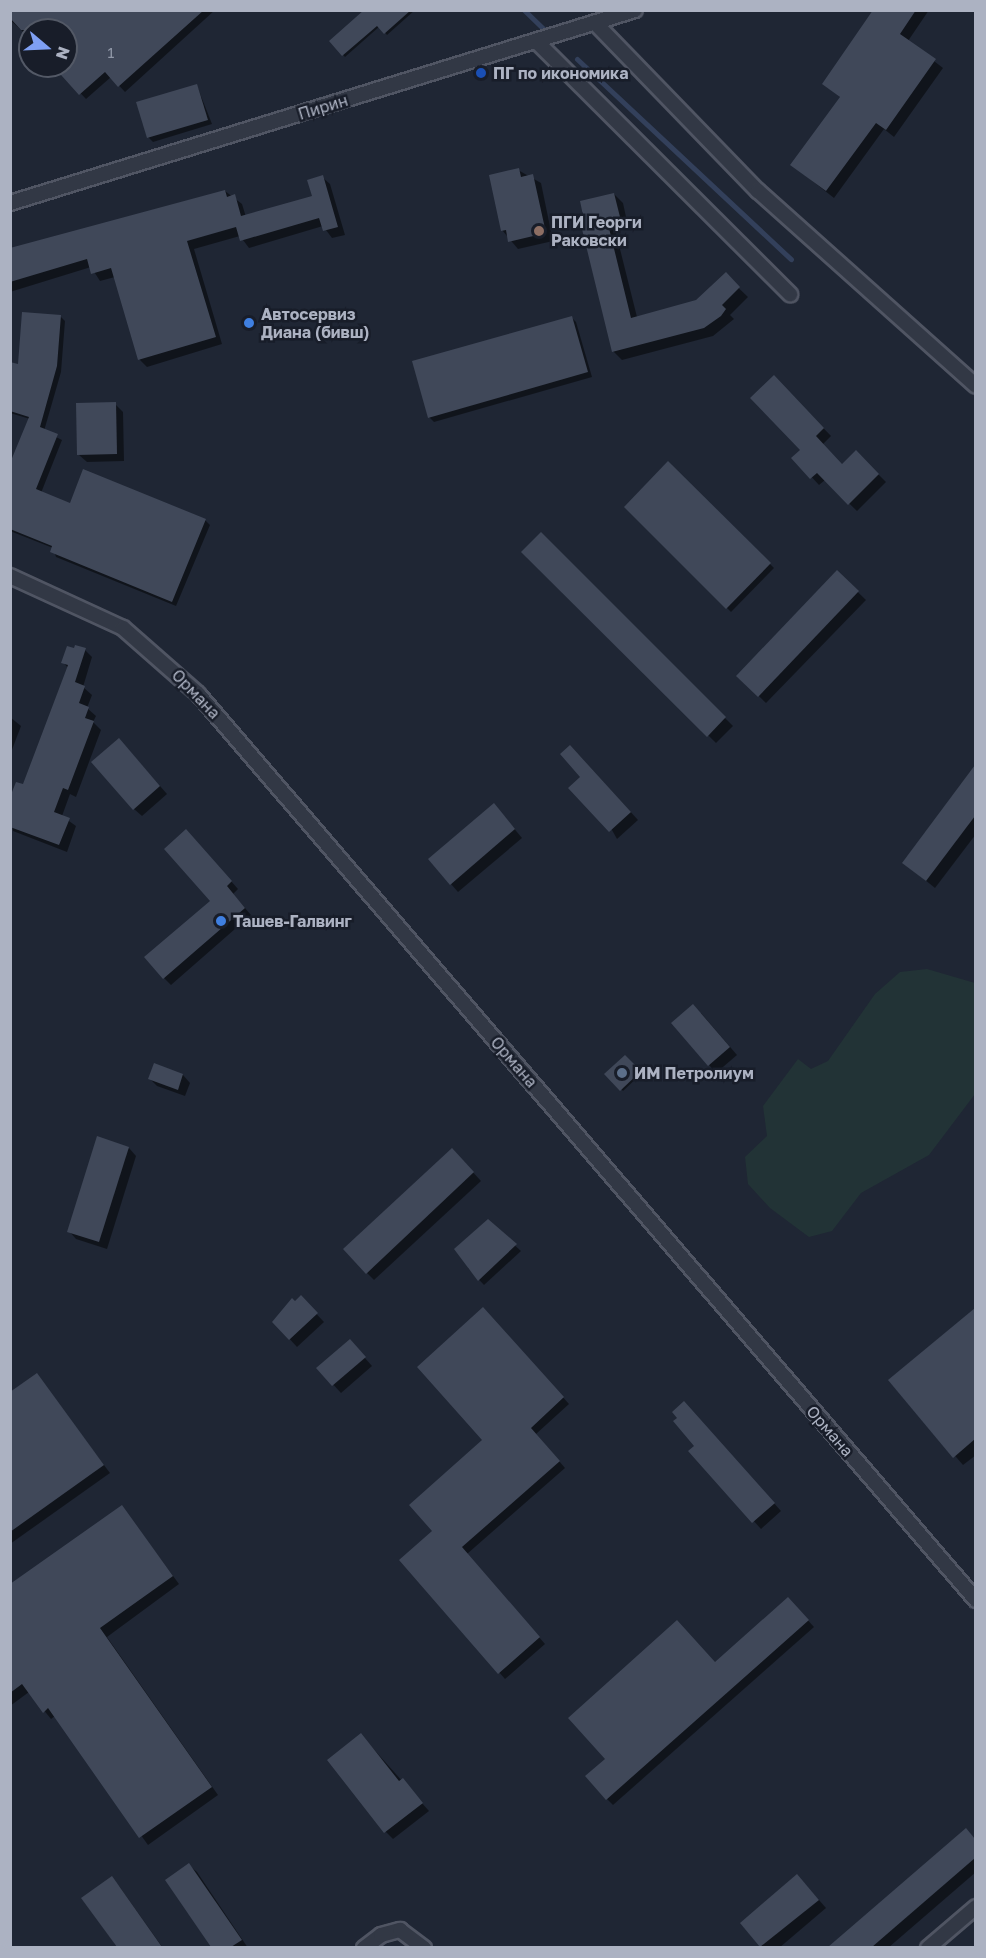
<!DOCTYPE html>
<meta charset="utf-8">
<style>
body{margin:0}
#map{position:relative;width:986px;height:1958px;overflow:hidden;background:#1f2634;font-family:"Golos Text",sans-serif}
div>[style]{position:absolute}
.green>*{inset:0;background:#223336}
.shadow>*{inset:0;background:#0007}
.stream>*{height:5px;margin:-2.5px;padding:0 2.5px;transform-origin:2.5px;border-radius:2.5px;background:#33405b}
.building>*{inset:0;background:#404859}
.roads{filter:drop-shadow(2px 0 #505563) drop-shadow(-2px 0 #505563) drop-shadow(0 2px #505563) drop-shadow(0 -2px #505563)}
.street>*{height:14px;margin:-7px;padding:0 7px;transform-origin:7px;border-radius:7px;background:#323845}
.dots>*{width:16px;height:16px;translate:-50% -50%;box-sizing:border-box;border:3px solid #181d29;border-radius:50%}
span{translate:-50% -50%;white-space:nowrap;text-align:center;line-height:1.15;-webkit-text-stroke:5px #181d29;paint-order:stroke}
.number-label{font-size:14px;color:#9198a8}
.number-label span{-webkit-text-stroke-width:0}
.poi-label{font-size:16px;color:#acb2c2;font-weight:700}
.left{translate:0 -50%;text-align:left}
.street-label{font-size:16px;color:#acb2c2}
.frame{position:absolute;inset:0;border:12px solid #acb2c2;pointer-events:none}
.north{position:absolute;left:18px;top:18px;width:60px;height:60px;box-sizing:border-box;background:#181d29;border:2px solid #535966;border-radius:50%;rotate:109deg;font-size:16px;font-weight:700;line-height:24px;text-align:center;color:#acb2c2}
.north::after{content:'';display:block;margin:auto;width:21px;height:27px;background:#7fa0f4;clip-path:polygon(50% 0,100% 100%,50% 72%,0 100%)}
</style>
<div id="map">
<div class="green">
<div style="clip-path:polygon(927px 969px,975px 983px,975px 1094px,929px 1155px,861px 1193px,832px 1231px,809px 1237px,770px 1208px,748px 1184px,745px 1157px,767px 1136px,763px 1106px,798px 1059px,811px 1069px,828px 1061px,875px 994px,900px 972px)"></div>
</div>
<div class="shadow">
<div style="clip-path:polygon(10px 10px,215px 10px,125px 92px,111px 77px,86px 99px,55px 66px,66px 66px,66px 30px,30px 30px,30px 38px,10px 20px)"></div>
<div style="clip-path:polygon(366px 10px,415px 10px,387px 35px,380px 26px,345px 57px,331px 41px)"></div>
<div style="clip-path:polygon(875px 10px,929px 10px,908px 41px,943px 68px,894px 137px,884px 129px,834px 198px,792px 165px,841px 98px,824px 83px)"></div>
<div style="clip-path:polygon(197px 86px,212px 124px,153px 142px,148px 137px)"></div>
<div style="clip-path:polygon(518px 170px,541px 183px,553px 241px,518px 249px,502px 230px)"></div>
<div style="clip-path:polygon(322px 177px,330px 184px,345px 235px,332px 238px,323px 226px,249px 248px,240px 236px,194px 249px,222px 344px,147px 367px,140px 360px,115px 277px,100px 281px,91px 267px,10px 292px,10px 250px,225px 191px,242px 204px,246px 217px,314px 197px)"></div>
<div style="clip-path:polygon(614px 194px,623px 203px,628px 226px,615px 229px,637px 317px,697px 301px,725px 275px,748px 297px,730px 315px,734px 319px,713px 336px,622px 360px,613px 351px,586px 221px)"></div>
<div style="clip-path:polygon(60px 316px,65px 321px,61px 372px,44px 431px,62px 440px,41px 493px,71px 505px,205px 520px,210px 525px,176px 606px,56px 557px,53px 548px,10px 531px,10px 467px,30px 419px,10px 413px,10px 364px,20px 366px)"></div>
<div style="clip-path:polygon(571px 317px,576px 322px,592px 377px,434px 422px,429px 417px)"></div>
<div style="clip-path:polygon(774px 377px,831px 436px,822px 445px,842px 466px,856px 452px,886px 482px,857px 511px,825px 480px,819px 485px,794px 458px,802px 450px)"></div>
<div style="clip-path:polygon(115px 404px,123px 412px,124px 461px,87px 462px,79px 455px)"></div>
<div style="clip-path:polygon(669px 464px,774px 568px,731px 612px,626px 507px)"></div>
<div style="clip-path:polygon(541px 535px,733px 726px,716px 743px,523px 552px)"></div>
<div style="clip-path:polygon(837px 572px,866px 600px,766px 703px,738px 676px)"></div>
<div style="clip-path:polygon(85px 650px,92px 657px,83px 687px,92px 695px,87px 708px,96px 716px,93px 722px,101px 730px,76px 797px,70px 794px,62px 816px,76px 826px,67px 852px,13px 831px,10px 806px,24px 786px,68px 668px,63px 662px)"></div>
<div style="clip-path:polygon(10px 717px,21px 726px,10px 755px)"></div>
<div style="clip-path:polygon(126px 747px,167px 794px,142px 816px,134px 809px)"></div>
<div style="clip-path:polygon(578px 754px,638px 820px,617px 839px,582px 777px)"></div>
<div style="clip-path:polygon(976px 767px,976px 834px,935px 888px,904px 863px)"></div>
<div style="clip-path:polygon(501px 813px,522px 838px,458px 892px,451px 884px)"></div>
<div style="clip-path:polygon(193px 838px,238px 889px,233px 894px,251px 915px,171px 985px,164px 978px,212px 901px)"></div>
<div style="clip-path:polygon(701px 1013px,737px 1055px,716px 1073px,709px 1065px)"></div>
<div style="clip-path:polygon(625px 1057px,641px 1074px,623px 1091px,607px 1074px)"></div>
<div style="clip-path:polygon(155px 1065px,183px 1075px,190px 1083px,185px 1096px,157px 1086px,150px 1079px)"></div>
<div style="clip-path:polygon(129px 1148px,136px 1156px,107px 1249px,76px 1239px,69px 1231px)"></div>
<div style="clip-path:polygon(459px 1157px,481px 1181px,374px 1280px,367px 1273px)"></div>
<div style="clip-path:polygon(488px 1221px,521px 1251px,484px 1285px,468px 1268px)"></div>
<div style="clip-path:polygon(295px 1303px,308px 1305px,324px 1322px,297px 1347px,274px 1322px)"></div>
<div style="clip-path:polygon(976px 1310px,976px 1455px,963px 1465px,890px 1381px)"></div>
<div style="clip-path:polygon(489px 1315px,569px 1404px,536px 1434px,565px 1468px,467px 1554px,545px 1644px,505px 1679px,401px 1560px,434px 1531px,485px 1440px)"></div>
<div style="clip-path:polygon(357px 1349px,372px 1366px,341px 1393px,318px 1368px)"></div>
<div style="clip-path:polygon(691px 1410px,781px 1511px,761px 1529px,690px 1451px,696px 1446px)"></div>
<div style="clip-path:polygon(78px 1431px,110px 1473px,10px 1544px,10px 1479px)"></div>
<div style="clip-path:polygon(122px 1507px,179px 1584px,107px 1637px,218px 1795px,148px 1845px,55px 1716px,51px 1719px,29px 1692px,10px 1706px,10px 1586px)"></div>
<div style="clip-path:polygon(794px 1605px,814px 1627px,613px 1805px,607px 1799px,715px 1664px)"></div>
<div style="clip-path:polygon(361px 1735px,429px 1811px,393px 1839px,386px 1832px)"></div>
<div style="clip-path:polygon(966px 1831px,976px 1840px,976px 1872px,888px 1948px,830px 1948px)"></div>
<div style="clip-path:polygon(189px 1865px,197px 1872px,248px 1948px,213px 1948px,167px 1880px)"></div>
<div style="clip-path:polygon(805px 1884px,826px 1908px,779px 1948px,762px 1948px,742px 1923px)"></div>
<div style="clip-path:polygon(119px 1886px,163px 1948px,118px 1948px,83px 1899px)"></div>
</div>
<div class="stream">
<div style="left:524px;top:10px;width:33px;rotate:44deg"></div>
<div style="left:577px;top:59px;width:293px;rotate:43.1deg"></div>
</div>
<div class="building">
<div style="clip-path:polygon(10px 10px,204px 10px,118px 87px,105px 72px,79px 95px,53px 66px,66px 66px,66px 30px,21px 30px,10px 18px)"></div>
<div style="clip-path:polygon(364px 10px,411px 10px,384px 34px,377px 26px,342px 56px,329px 41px)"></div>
<div style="clip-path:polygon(873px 10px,916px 10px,900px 34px,936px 59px,886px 130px,876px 123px,826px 191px,790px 165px,840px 97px,822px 84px)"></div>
<div style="clip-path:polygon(197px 84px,208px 120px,147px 138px,136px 102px)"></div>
<div style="clip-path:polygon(519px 168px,521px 177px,533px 174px,546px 233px,508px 242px,506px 230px,501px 231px,489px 175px)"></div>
<div style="clip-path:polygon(323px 175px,338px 227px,323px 231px,319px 218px,240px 241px,236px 227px,187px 241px,216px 337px,138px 360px,111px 268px,91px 274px,87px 259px,10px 282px,10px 248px,225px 190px,227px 197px,235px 194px,241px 216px,312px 196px,307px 180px)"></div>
<div style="clip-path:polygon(614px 193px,620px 217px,607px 220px,631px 318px,696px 300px,726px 272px,740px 287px,722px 305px,726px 309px,721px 316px,704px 328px,612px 352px,580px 221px,584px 220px,580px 201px)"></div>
<div style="clip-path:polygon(22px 312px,61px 315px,57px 366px,40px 427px,58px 434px,36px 489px,70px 503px,83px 469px,206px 519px,172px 602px,50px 552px,52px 546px,10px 529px,10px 463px,29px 417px,10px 411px,10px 362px,18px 364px)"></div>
<div style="clip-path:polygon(572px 316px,588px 372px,428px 418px,412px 361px)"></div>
<div style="clip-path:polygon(774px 375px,824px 428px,816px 436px,842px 464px,856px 450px,879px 474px,848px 505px,817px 473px,810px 479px,791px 458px,800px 450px,750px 398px)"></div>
<div style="clip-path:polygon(116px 402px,117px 454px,77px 455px,76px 403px)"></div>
<div style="clip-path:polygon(668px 461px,771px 563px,726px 609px,624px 507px)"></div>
<div style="clip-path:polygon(541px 532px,726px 717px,707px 737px,521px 552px)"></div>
<div style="clip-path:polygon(837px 570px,859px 591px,758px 697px,736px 676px)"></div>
<div style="clip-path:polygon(75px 645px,86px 648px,75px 682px,85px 686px,79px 703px,89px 707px,85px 718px,94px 721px,68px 790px,63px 788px,54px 812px,70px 818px,59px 845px,10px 827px,10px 797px,16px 782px,23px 784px,68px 665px,61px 663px,67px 646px,74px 648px)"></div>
<div style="clip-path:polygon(119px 738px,160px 786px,133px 810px,91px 762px)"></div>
<div style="clip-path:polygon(570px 745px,631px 812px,609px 832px,568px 788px,580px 777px,560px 754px)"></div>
<div style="clip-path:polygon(975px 765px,975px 816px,926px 881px,902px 863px)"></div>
<div style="clip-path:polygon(494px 803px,515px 829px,450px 885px,428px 859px)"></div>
<div style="clip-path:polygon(186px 829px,232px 881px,227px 886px,245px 908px,163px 979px,144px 957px,210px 901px,164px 849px)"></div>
<div style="clip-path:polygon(693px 1004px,730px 1047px,708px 1066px,671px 1023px)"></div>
<div style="clip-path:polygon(625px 1055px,641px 1071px,620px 1091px,604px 1074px)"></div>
<div style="clip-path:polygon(154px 1063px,183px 1074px,178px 1090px,148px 1079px)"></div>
<div style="clip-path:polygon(97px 1136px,129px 1147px,99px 1242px,67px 1232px)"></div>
<div style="clip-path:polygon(452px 1148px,474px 1172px,366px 1274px,343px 1249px)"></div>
<div style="clip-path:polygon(488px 1219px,517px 1244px,478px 1281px,454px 1249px)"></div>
<div style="clip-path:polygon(301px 1295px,318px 1313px,289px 1340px,272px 1322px,292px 1298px,295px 1301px)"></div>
<div style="clip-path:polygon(483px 1307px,564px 1397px,531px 1428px,560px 1461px,462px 1547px,540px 1637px,498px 1674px,399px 1560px,432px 1531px,409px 1505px,482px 1440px,417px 1367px)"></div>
<div style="clip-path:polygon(975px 1308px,975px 1439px,953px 1458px,888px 1380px)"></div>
<div style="clip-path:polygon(350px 1339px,366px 1357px,332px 1386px,316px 1368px)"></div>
<div style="clip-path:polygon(37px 1373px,104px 1465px,10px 1532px,10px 1392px)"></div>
<div style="clip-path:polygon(684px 1401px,775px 1503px,752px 1523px,688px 1451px,694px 1446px,673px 1421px,677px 1418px,672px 1412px)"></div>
<div style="clip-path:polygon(122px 1505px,173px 1576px,100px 1628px,212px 1787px,139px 1838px,48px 1708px,43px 1713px,22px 1684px,10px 1693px,10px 1584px)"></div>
<div style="clip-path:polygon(788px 1597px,809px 1620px,606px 1800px,585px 1776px,605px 1759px,568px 1718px,677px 1620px,715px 1662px)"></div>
<div style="clip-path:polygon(361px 1733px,399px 1781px,403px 1778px,423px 1803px,384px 1833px,327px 1760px)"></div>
<div style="clip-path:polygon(966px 1828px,975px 1839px,975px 1858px,872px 1947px,828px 1947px)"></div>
<div style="clip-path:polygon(189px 1863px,242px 1940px,231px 1947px,211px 1947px,165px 1880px)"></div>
<div style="clip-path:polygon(797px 1874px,819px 1900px,760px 1947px,740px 1923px)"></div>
<div style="clip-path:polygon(112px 1876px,162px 1947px,117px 1947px,81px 1898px)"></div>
</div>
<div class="roads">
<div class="street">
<div style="left:595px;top:23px;width:234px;rotate:45.9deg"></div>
<div style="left:758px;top:191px;width:292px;rotate:41.8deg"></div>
<div style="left:536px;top:41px;width:359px;rotate:44.9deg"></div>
<div style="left:10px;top:203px;width:654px;rotate:-17.16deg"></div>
<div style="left:10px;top:576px;width:124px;rotate:24.7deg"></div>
<div style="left:123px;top:628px;width:100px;rotate:41.3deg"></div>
<div style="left:198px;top:694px;width:1194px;rotate:49.35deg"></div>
<div style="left:364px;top:1948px;width:21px;rotate:-37deg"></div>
<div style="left:381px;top:1935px;width:20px;rotate:-15deg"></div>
<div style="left:400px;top:1930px;width:30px;rotate:37deg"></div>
<div style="left:928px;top:1948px;width:63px;rotate:-40.5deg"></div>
</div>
</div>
<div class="dots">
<div style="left:481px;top:73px;background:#1a4fb4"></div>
<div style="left:539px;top:231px;background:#8d6e63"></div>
<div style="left:249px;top:323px;background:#3f7fe0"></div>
<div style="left:221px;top:921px;background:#3f7fe0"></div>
<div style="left:622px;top:1073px;background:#5c6f8a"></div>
</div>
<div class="number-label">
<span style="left:111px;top:53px">1</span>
</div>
<div class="poi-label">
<span class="left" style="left:493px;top:73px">ПГ по икономика</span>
<span class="left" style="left:551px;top:231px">ПГИ Георги<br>Раковски</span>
<span class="left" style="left:261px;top:323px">Автосервиз<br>Диана (бивш)</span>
<span class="left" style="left:233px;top:921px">Ташев-Галвинг</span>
<span class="left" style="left:634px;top:1073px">ИМ Петролиум</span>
</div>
<div class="street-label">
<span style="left:323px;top:107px;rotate:-17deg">Пирин</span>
<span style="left:196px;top:694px;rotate:46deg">Ормана</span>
<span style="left:514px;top:1062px;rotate:49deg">Ормана</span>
<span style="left:830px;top:1431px;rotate:49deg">Ормана</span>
</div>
<div class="frame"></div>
<div class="north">N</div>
</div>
